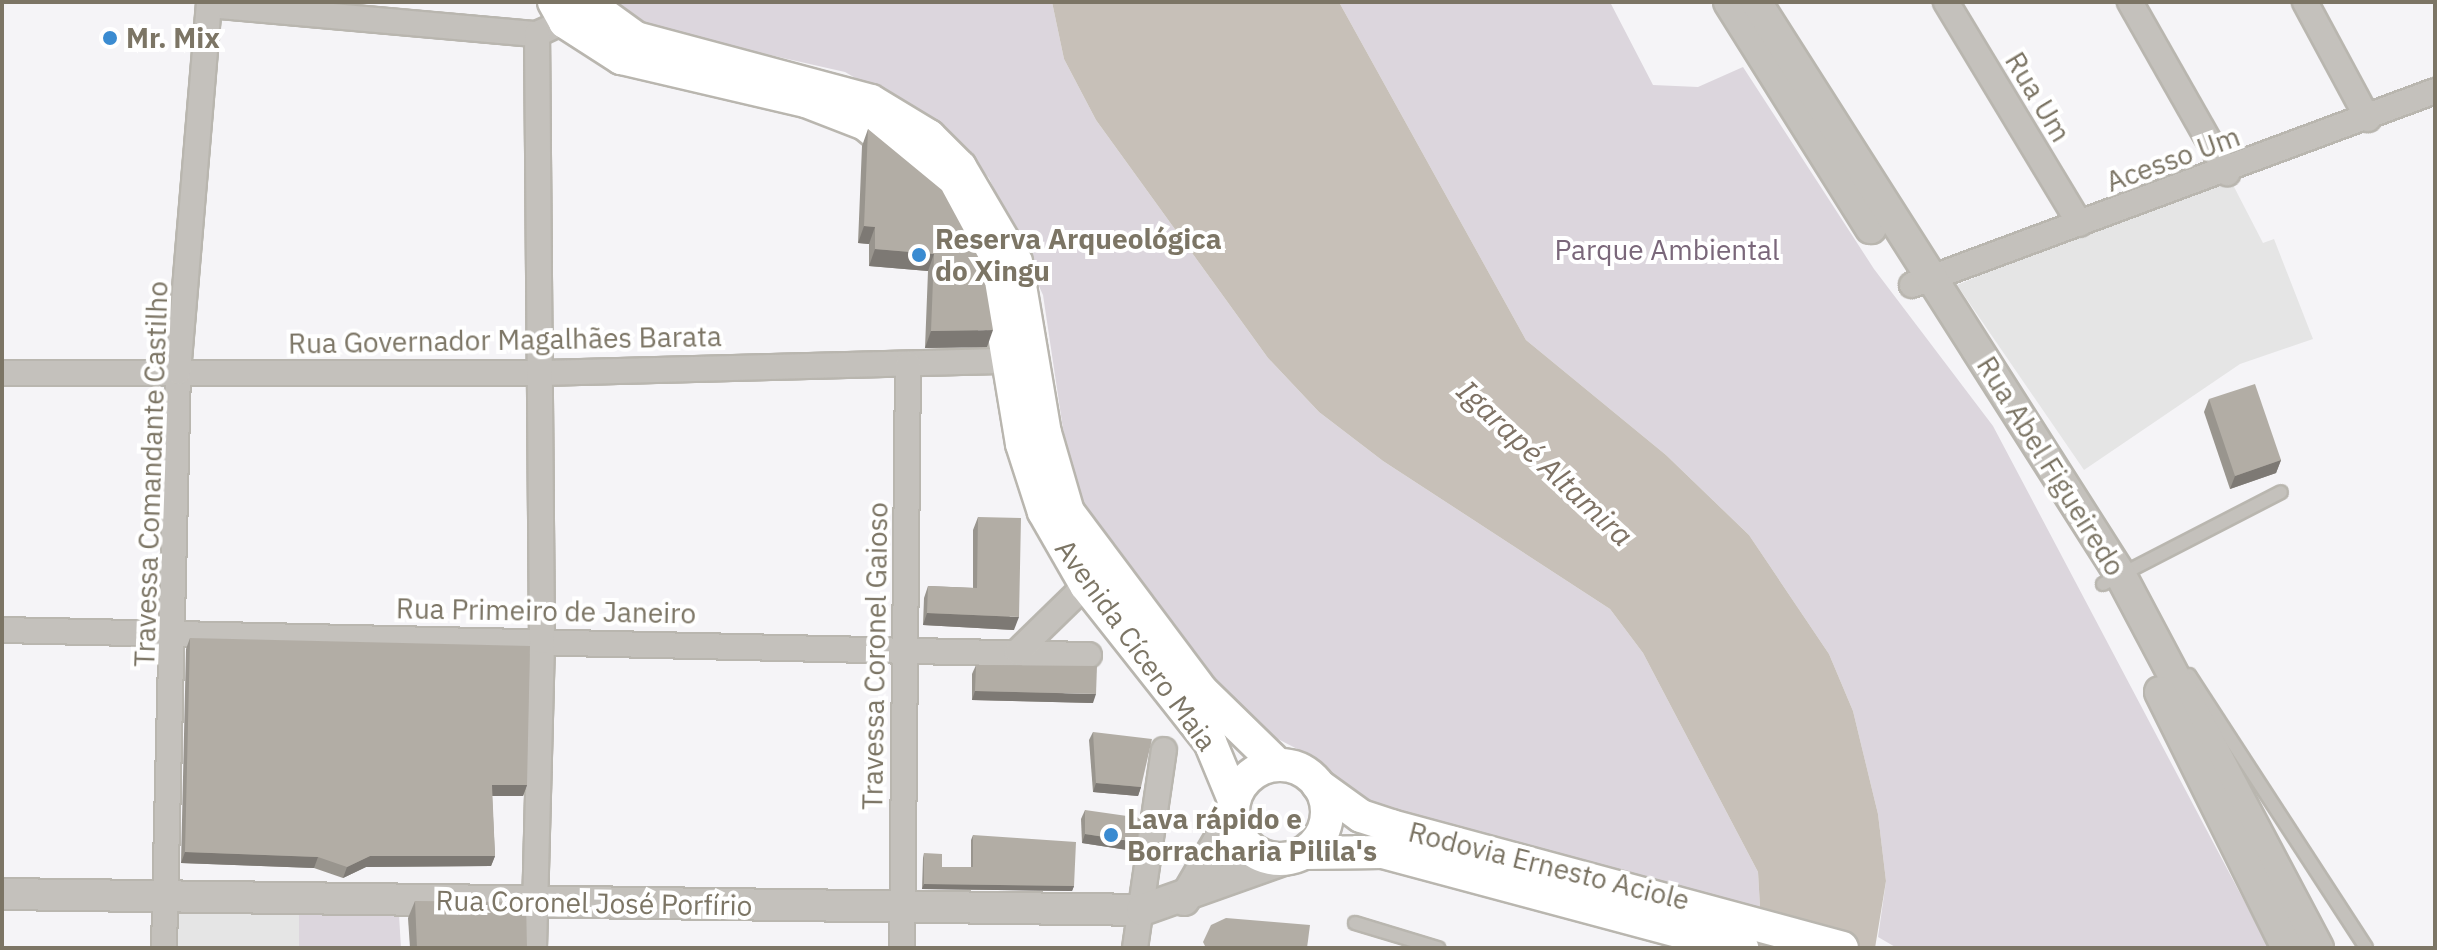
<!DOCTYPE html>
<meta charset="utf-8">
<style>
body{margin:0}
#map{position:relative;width:2437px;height:950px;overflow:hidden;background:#f5f4f7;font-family:"IBM Plex Sans",sans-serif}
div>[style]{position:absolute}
.built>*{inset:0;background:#e5e5e5}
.green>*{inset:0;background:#dcd6dd}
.water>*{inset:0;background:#c7c0b8}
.roads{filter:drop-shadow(2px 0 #b9b6af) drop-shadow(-2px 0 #b9b6af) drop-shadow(0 2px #b9b6af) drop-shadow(0 -2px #b9b6af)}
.service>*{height:12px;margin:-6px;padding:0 6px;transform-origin:6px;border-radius:6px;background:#c4c1bc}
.minor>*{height:24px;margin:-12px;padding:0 12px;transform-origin:12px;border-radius:12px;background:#c4c1bc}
.tertiary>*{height:30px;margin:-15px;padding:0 15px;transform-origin:15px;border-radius:15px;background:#c4c1bc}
.secondary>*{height:32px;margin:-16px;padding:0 16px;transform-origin:16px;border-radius:16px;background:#fff}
.secondary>.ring{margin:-16px;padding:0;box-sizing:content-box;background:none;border:32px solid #fff;border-radius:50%}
.wall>*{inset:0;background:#99958e}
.shaded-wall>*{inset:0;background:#7d7974}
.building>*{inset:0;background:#b2ada5}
.dots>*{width:22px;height:22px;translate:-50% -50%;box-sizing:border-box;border:4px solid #fff;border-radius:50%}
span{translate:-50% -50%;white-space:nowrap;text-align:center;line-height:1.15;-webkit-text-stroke:8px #fff;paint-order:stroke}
.poi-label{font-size:28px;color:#7c7565;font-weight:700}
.left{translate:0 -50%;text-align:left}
.street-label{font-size:28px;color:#7c7565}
.park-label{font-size:28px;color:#7a677a}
.water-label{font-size:30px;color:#7e7265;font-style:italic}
.frame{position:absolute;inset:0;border:4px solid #7c7565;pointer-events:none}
</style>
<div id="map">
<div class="built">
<div style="clip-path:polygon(2231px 181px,2263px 243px,2274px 239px,2313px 339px,2240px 364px,2084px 470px,1957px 285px,2145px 206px)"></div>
<div style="clip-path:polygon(178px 908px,299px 913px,299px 948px,176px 948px)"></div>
</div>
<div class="green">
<div style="clip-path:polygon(611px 2px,1052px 2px,1064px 59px,1096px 120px,1268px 358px,1319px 412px,1383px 461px,1610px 609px,1643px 653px,1758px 872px,1760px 907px,1359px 799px,1315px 758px,1243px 721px,1095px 529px,1069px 469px,1043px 295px,989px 178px,947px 131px,845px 72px,659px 30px)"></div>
<div style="clip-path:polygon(1339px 2px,1610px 2px,1653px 85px,1698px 87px,1743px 67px,1874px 269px,1993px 426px,2269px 948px,1897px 948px,1878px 937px,1886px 881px,1878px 814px,1853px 711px,1829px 654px,1749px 535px,1666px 455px,1526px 340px)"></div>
<div style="clip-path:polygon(299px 913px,399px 915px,401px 948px,299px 948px)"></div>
</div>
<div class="water">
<div style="clip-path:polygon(1052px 2px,1339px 2px,1526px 340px,1666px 455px,1749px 535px,1829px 654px,1853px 711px,1878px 814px,1886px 881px,1875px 948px,1747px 948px,1760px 907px,1758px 872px,1643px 653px,1610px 609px,1383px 461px,1319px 412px,1268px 358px,1096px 120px,1064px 59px)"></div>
</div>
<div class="roads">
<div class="service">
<div style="left:2103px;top:584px;width:200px;rotate:-27.3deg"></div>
<div style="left:2189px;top:675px;width:325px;rotate:57deg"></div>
<div style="left:1355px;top:923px;width:87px;rotate:16.8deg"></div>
</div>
<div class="minor">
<div style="left:1946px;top:2px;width:259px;rotate:58.9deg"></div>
<div style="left:2130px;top:2px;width:197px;rotate:60.4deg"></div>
<div style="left:2305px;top:2px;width:133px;rotate:61.7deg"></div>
<div style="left:209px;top:5px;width:329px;rotate:5.1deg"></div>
<div style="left:537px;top:34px;width:17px;rotate:-25deg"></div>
<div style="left:1912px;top:285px;width:558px;rotate:-20.35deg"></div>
<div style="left:2px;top:373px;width:540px"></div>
<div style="left:542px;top:373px;width:467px;rotate:-1.5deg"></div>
<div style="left:2px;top:630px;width:1087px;rotate:1.32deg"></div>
<div style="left:1017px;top:652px;width:96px;rotate:-44.2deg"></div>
<div style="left:164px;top:948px;width:576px;rotate:-88.61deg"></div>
<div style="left:178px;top:372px;width:371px;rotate:-85.2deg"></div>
<div style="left:534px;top:948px;width:307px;rotate:-88.5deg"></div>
<div style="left:542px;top:641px;width:607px;rotate:-90.47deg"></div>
<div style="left:902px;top:948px;width:584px;rotate:-89.41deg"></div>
<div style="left:1135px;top:948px;width:200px;rotate:-81.7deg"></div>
</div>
<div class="tertiary">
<div style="left:1729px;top:2px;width:267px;rotate:57.9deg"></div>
<div style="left:1756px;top:2px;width:678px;rotate:57.53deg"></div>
<div style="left:2120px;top:574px;width:423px;rotate:62.1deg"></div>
<div style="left:2160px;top:692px;width:286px;rotate:63.6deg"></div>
<div style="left:2px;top:894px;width:1140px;rotate:0.8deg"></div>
<div style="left:1142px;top:910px;width:156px;rotate:-19.5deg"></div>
<div style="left:1184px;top:900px;width:97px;rotate:-59.7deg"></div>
</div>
<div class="secondary">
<div style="left:554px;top:2px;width:23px;rotate:61deg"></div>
<div style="left:565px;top:22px;width:67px;rotate:32.7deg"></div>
<div style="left:621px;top:58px;width:190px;rotate:13.1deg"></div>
<div style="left:806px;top:101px;width:63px;rotate:21.3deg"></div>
<div style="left:865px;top:124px;width:117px;rotate:39.4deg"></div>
<div style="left:955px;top:198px;width:86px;rotate:63.1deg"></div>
<div style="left:994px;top:275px;width:171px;rotate:80.6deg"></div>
<div style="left:1022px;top:444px;width:71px;rotate:72.1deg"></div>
<div style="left:1044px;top:512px;width:84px;rotate:60.1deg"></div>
<div style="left:1086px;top:585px;width:200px;rotate:51.7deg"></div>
<div style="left:1210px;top:742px;width:63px;rotate:67.5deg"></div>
<div style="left:586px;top:2px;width:62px;rotate:35.8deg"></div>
<div style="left:636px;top:38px;width:243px;rotate:15deg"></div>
<div style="left:871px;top:101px;width:68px;rotate:31.1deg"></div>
<div style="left:929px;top:136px;width:44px;rotate:45deg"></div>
<div style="left:960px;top:167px;width:110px;rotate:59.5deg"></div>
<div style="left:1016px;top:262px;width:173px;rotate:80.4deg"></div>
<div style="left:1045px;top:433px;width:82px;rotate:73.8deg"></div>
<div style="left:1068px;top:512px;width:222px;rotate:53.2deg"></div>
<div style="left:1201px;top:690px;width:107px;rotate:44.2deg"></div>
<div class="ring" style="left:1233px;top:765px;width:62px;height:62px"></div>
<div style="left:1318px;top:785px;width:53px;rotate:35.8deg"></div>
<div style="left:1361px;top:816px;width:32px;rotate:18deg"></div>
<div style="left:1391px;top:826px;width:467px;rotate:15.1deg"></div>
<div style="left:1304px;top:853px;width:79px;rotate:-0.7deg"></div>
<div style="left:1383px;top:852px;width:372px;rotate:15deg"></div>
</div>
</div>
<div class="wall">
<div style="clip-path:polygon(868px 129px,987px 347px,925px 348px,928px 271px,869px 266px,869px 244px,858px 243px,862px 146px)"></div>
<div style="clip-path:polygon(2209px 399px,2281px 460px,2276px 473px,2230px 489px,2204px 412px)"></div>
<div style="clip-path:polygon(978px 517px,1014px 630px,923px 625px,924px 598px,928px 586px,973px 588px,973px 530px)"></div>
<div style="clip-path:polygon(190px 638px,527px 785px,523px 796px,492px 796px,495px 856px,491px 866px,366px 867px,343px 878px,314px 868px,181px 863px,186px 649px)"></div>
<div style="clip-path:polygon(976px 665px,1093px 703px,972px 700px,972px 674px)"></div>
<div style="clip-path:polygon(1093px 732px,1141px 787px,1138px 796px,1093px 792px,1089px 740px)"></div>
<div style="clip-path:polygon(1085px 810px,1134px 851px,1082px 843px,1081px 819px)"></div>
<div style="clip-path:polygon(973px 835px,1074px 886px,1072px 891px,922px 889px,923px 858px,924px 853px,942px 867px,971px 867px,971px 840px)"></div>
<div style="clip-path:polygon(415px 901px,527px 948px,410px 948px,408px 918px)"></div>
</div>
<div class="shaded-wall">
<div style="clip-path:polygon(864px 226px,875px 227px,869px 244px,858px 243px)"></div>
<div style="clip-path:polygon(875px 249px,934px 254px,928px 271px,869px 266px)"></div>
<div style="clip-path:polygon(993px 330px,987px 347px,925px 348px,931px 331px)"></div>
<div style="clip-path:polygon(2281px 460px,2276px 473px,2230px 489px,2235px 476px)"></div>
<div style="clip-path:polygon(927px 613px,1019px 617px,1014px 630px,923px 625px)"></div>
<div style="clip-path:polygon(975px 691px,1096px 694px,1093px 703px,972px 700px)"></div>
<div style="clip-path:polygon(1096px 783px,1141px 787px,1138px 796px,1093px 792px)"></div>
<div style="clip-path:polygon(492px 785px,527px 785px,523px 796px,488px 796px)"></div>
<div style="clip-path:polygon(1085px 834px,1137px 842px,1134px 851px,1082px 843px)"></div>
<div style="clip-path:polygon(185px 852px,318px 857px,314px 868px,181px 863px)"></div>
<div style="clip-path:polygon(370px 856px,495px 856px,491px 866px,366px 867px,343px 878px,347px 867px)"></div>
<div style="clip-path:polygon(924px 884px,1074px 886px,1072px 891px,922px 889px)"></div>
</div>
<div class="building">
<div style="clip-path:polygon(868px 129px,942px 190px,982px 264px,993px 330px,931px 331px,934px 254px,875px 249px,875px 227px,864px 226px)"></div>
<div style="clip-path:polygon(2255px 384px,2281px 460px,2235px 476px,2209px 399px)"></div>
<div style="clip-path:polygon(978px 517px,1021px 518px,1019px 617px,927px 613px,928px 586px,977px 588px)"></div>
<div style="clip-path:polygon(190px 638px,530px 646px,527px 785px,492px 785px,495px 856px,370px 856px,347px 867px,318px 857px,185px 852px)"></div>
<div style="clip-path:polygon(976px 665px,1097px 666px,1096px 694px,975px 691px)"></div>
<div style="clip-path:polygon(1093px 732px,1152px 739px,1141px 787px,1096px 783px)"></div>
<div style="clip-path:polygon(1085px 810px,1141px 818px,1137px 842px,1085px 834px)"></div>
<div style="clip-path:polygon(973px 835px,1076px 842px,1074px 886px,924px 884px,924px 853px,942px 854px,942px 867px,973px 867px)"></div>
<div style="clip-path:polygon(415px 901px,526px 902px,527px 948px,417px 948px)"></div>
<div style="clip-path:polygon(1226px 918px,1310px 925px,1307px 948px,1206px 948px,1203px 942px,1211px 925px)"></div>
</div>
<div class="dots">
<div style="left:110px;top:38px;background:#3a8bd1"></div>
<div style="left:919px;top:255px;background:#3a8bd1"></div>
<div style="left:1111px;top:835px;background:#3a8bd1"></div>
</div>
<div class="poi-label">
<span class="left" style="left:126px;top:38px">Mr. Mix</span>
<span class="left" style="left:935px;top:255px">Reserva Arqueológica<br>do Xingu</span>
<span class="left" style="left:1127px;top:835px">Lava rápido e<br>Borracharia Pilila's</span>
</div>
<div class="street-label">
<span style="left:2038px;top:97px;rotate:59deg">Rua Um</span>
<span style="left:2173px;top:159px;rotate:-20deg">Acesso Um</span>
<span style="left:505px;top:340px;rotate:-1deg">Rua Governador Magalhães Barata</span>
<span style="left:2051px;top:466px;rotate:58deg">Rua Abel Figueiredo</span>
<span style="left:151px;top:474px;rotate:-88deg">Travessa Comandante Castilho</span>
<span style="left:546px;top:611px;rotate:1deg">Rua Primeiro de Janeiro</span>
<span style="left:1136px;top:645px;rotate:54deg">Avenida Cícero Maia</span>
<span style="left:875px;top:656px;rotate:-89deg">Travessa Coronel Gaioso</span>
<span style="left:1549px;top:866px;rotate:14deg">Rodovia Ernesto Aciole</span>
<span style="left:594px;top:903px;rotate:1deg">Rua Coronel José Porfírio</span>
</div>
<div class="park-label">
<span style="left:1667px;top:250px">Parque Ambiental</span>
</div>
<div class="water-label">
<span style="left:1545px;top:463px;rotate:43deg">Igarapé Altamira</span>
</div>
<div class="frame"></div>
</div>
